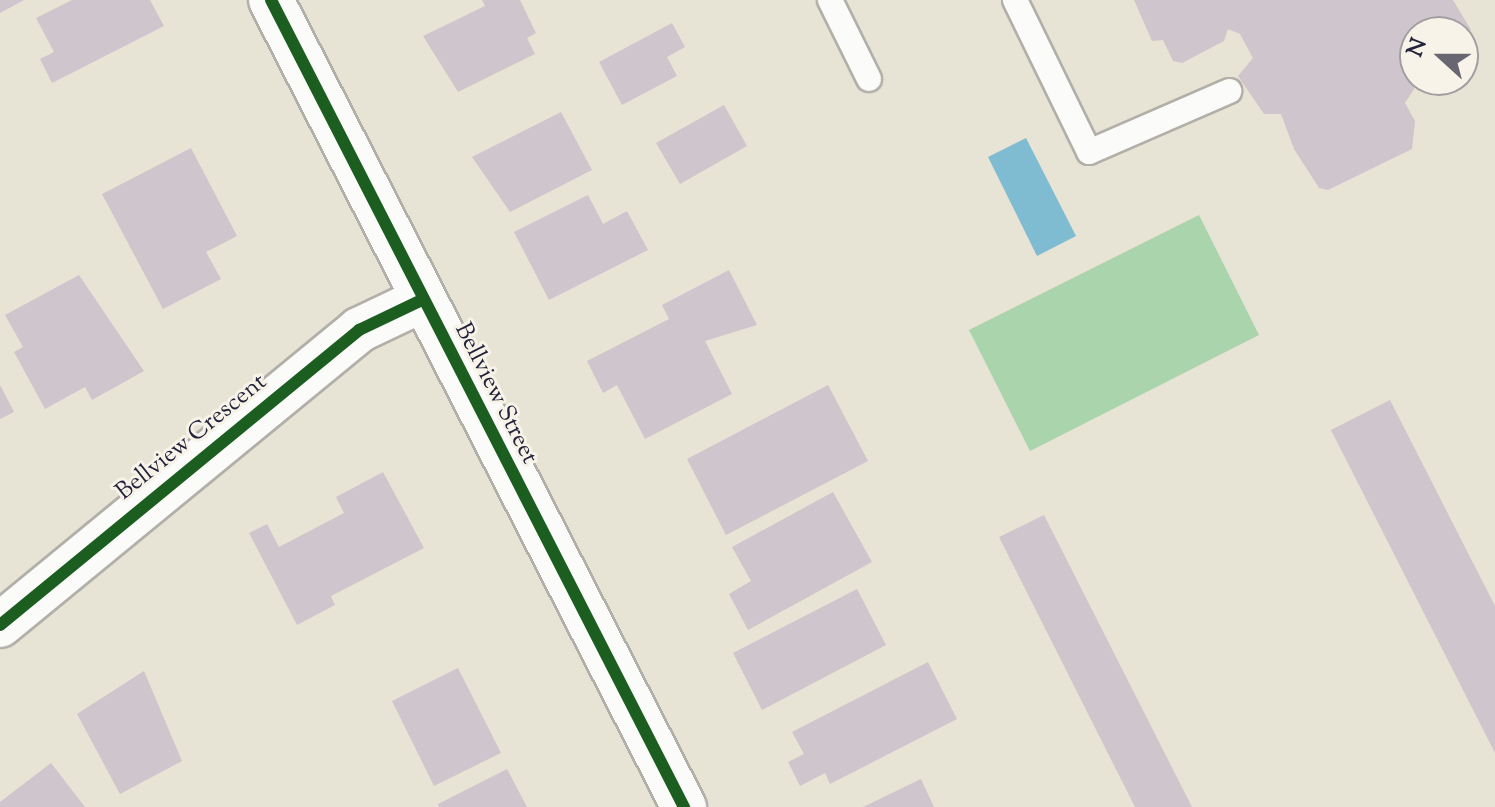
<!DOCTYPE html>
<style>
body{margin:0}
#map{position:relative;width:1495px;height:807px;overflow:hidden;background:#e7e3d5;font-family:"Sorts Mill Goudy",serif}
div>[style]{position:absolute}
.green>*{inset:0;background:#a9d4ac}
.water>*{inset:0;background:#7fbcd2}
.building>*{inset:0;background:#cfc5cc}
.roads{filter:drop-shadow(2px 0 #b2afa9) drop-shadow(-2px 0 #b2afa9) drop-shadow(0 2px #b2afa9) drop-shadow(0 -2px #b2afa9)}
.lane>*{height:24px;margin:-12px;padding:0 12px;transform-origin:12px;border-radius:12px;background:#fbfbf9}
.street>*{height:44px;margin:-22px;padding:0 22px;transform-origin:22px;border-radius:22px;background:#fbfbf9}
.cycleway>*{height:12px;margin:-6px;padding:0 6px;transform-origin:6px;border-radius:6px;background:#1b5e20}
span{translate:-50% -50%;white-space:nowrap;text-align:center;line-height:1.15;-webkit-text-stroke:6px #f7f3e8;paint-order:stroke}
.street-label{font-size:24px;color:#22223b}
.north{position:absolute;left:1399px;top:16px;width:80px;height:80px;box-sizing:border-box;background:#f7f3e8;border:2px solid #a29fa3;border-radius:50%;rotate:291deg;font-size:22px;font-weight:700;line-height:32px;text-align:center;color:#22223b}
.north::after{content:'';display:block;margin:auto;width:28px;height:36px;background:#676671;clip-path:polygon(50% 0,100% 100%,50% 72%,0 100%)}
</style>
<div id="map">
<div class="green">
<div style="clip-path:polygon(1199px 215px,1259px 335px,1030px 451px,969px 330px)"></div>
</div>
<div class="water">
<div style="clip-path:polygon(1026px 138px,1076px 236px,1037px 256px,988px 157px)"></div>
</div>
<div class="building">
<div style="clip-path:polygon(0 0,24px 0,0 13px)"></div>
<div style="clip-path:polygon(72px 0,150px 0,164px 26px,52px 83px,40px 59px,54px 52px,36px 18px)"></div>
<div style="clip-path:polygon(482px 0,520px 0,536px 33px,527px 38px,535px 54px,458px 92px,423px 36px,485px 6px)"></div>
<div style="clip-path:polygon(1134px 0,1453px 0,1471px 30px,1464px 40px,1476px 60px,1463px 74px,1463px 32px,1415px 32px,1415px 80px,1452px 80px,1429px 91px,1416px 86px,1405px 103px,1415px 121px,1412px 149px,1328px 190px,1319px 188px,1294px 149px,1281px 114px,1264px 114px,1238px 76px,1253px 58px,1240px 34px,1228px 29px,1224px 41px,1182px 63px,1173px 61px,1163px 40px,1152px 41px)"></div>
<div style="clip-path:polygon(672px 23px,685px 47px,667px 57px,677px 76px,622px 105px,599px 62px)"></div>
<div style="clip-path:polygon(724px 105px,747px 146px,680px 184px,656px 143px)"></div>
<div style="clip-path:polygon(561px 112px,592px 170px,510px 212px,472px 157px)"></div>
<div style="clip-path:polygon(191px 148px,237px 236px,206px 252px,221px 279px,163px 309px,102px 194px)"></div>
<div style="clip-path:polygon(588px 195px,603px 224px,627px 211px,648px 250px,549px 300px,514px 232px)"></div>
<div style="clip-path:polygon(729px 270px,757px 325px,705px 341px,732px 394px,645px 439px,617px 385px,603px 393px,587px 361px,669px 319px,662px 305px)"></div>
<div style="clip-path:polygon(79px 275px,144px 371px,92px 400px,85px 387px,45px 409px,14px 352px,23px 347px,5px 315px)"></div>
<div style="clip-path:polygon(0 385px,14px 412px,0 419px)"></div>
<div style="clip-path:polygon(828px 385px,868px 461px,726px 535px,687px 459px)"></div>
<div style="clip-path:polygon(1390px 400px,1495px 606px,1495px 753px,1331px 430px)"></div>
<div style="clip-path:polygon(383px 472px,424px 548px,331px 596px,335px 605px,297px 625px,249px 533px,267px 524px,279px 547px,344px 513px,336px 497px)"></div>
<div style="clip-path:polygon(833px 492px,872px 562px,748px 630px,729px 594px,751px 581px,732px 547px)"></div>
<div style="clip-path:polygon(1044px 515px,1192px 807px,1135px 807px,999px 537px)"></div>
<div style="clip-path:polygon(857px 589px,886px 645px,762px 710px,733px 653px)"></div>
<div style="clip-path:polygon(928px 662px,957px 719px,830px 784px,825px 773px,800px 786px,788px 762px,804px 754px,792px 732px)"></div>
<div style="clip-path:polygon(458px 668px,501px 753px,434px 786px,392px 701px)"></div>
<div style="clip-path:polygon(144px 671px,182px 761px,120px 794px,77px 714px)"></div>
<div style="clip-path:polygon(51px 763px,85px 807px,0 807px,0 802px)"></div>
<div style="clip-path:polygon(507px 769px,527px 807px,439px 807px,438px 804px)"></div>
<div style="clip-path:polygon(921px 779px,934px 807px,863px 807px)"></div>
</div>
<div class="roads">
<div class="lane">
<div style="left:830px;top:0;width:88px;rotate:63.7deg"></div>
<div style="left:1015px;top:0;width:169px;rotate:64deg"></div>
<div style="left:1089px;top:152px;width:153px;rotate:-23.5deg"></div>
</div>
<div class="street">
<div style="left:271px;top:0;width:907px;rotate:62.9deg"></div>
<div style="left:0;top:625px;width:465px;rotate:-39.4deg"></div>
<div style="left:359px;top:330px;width:70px;rotate:-25.5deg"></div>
</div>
</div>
<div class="cycleway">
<div style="left:271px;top:0;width:907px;rotate:62.9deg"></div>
<div style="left:0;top:625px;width:465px;rotate:-39.4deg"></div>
<div style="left:359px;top:330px;width:70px;rotate:-25.5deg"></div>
</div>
<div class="street-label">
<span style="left:495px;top:394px;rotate:63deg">Bellview Street</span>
<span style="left:192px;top:438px;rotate:-39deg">Bellview Crescent</span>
</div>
<div class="north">N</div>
</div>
